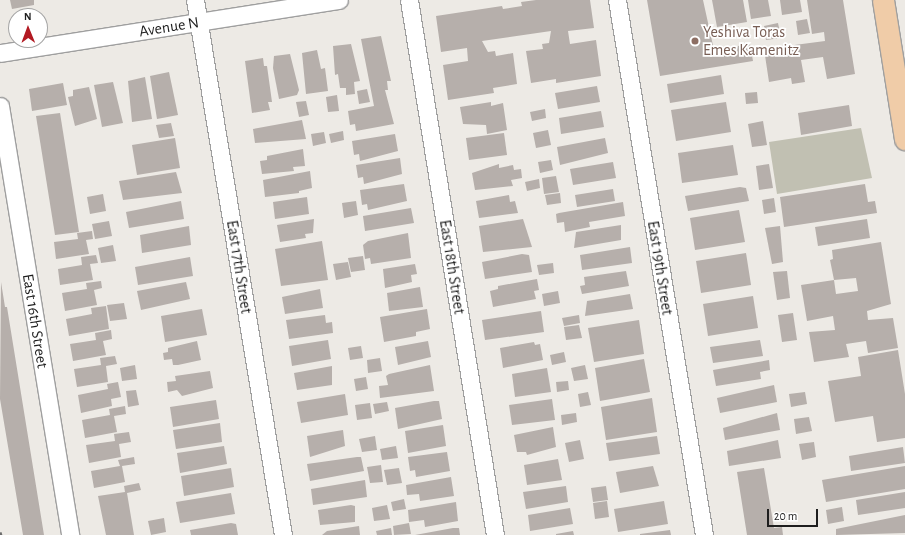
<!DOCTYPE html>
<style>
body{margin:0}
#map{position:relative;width:905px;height:535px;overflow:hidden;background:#edeae5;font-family:"Alegreya Sans",sans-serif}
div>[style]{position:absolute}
.construction>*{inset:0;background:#c1c0b2}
.building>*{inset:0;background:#b6afab}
.roads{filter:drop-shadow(1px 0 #9f9f9f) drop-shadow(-1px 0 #9f9f9f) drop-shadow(0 1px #9f9f9f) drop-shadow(0 -1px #9f9f9f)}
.minor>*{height:17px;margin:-8.5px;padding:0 8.5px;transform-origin:8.5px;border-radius:8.5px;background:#fff}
.major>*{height:21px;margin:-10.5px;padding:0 10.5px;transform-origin:10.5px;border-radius:10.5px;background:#f0cca8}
.rail>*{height:3px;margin-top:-1.5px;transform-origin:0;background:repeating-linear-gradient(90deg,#6c6c6c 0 8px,transparent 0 16px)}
.dots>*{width:11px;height:11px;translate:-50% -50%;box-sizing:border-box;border:2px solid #fff;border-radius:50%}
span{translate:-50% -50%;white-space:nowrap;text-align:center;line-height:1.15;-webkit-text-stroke:3.5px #fff;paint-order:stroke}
.street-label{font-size:16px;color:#1e1e1e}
.education-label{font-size:16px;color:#785e54}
.left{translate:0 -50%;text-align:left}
.north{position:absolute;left:8px;top:8px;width:40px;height:40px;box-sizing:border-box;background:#fff;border:1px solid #a5a5a5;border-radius:50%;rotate:359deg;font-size:11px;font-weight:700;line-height:16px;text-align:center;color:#1e1e1e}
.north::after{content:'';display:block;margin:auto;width:14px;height:18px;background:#b21922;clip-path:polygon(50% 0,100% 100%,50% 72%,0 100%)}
.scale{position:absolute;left:767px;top:509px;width:51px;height:18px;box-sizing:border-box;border:2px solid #1e1e1e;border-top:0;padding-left:5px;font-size:12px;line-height:14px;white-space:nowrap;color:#1e1e1e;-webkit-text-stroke:3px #fff;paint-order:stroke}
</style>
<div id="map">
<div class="construction">
<div style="clip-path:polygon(861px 128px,872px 178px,777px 194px,769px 142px)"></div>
</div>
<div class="building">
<div style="clip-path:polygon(10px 0,34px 0,34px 5px,12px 9px)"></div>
<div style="clip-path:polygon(536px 0,590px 0,594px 28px,568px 31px,570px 44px,596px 40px,601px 76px,556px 83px,556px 79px,531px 83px,526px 51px,543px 49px,542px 44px,549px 43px,551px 31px,482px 41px,488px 52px,495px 51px,496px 56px,513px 53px,517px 84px,493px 88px,494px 93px,448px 100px,443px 65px,468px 61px,467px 48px,441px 52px,436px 16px,502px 6px,503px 9px,522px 6px,521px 2px)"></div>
<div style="clip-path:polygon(647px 0,703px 0,714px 50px,750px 44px,753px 61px,660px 76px)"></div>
<div style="clip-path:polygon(712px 0,743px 0,747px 22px,717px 27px)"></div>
<div style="clip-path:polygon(748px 0,768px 0,771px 16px,751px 19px)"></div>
<div style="clip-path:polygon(780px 0,800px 0,802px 12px,782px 15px)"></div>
<div style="clip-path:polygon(807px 0,843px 0,855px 74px,827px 79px,823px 57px,801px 60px,805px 82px,792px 84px,791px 78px,769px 82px,764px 49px,825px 41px,824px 32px,812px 34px)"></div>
<div style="clip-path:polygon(807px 19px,810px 33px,798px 35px,796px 21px)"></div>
<div style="clip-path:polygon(778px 23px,781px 38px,766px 40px,764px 26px)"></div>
<div style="clip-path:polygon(381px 36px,391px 81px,387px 81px,388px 90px,385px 90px,394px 124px,356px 131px,355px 124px,350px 125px,348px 111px,374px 106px,361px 39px)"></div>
<div style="clip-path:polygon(351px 44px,360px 81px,354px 82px,355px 94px,346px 95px,346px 88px,340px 88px,338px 74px,335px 75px,333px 46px)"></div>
<div style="clip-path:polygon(317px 50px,321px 69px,325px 68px,328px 91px,306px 94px,302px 53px)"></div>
<div style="clip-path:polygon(290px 54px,299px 90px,297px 95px,279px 99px,273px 68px,274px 56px)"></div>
<div style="clip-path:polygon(263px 58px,264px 66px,267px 66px,272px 102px,268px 102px,270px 110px,252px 113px,245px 61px)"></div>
<div style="clip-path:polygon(169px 72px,178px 115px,157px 119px,150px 76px)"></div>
<div style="clip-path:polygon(721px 75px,724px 94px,670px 103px,667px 84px)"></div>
<div style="clip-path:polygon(145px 77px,152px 119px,132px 122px,128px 81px)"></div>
<div style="clip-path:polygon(113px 82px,123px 123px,102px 127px,94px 85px)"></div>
<div style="clip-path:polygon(63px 83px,67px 105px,32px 111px,29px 89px)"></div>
<div style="clip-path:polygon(597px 86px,600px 102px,558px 109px,555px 93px)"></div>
<div style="clip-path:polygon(89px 87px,97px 119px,75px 126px,68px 97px,73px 96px,73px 90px)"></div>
<div style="clip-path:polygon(367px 89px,370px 102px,359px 104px,357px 91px)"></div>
<div style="clip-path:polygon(757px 92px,758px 103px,746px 104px,745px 93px)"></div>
<div style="clip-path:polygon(337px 95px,339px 111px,328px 112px,326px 97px)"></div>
<div style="clip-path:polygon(306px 101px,309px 115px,299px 117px,296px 102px)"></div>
<div style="clip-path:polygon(491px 102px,491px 106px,503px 103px,507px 130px,487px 134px,486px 125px,463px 124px,460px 107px)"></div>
<div style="clip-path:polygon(726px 102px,731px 132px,676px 141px,671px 110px)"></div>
<div style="clip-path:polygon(849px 105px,852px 126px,801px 135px,798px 113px)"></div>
<div style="clip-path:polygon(545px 109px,546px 118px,532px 121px,530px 112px)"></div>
<div style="clip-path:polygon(601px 111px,604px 127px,561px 134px,559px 118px)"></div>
<div style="clip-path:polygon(60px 113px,79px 232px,55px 235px,36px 116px)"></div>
<div style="clip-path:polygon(302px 120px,306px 139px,255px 143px,253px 129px)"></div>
<div style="clip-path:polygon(763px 121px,767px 145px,752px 147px,748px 124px)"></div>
<div style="clip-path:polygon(171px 123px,174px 136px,159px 138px,156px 125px)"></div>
<div style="clip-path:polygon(548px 130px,551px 145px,536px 148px,533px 133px)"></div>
<div style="clip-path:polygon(343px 131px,344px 140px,331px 143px,329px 134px)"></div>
<div style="clip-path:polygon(324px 132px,326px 143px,313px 146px,311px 134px)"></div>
<div style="clip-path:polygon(504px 133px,507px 155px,469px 160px,466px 138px)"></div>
<div style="clip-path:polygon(395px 134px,398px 151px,360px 161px,359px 154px,354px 155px,352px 141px)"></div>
<div style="clip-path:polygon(175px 138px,180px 168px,137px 175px,132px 145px)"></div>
<div style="clip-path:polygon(605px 138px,608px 153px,560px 165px,557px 147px)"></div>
<div style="clip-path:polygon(733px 145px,738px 175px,682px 183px,678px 153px)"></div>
<div style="clip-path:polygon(303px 149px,305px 166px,293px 167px,294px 171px,262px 174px,260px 161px,267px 160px,267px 156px)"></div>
<div style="clip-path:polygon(400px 158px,402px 174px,364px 184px,363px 177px,358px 178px,356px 165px)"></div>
<div style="clip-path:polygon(551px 160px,553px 170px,540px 173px,538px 162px)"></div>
<div style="clip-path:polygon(613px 162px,616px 178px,573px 185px,570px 169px)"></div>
<div style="clip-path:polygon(499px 164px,499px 168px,513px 165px,514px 170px,521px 169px,522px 178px,511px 180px,513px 186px,475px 190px,472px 173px)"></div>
<div style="clip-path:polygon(769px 164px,773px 188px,759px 190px,756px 166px)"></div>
<div style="clip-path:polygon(310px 171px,312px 188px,299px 191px,299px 193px,265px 197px,263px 180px)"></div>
<div style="clip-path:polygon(176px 172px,182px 193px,123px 200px,119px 181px)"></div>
<div style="clip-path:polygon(556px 176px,559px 192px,544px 194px,542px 178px)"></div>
<div style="clip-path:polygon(539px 179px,540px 188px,527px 191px,525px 182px)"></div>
<div style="clip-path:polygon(404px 184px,407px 201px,368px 210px,367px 204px,362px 205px,360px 190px)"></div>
<div style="clip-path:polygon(865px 184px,868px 202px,875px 201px,877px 213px,784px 227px,780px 197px)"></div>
<div style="clip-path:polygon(740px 187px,746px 188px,749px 201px,688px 211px,685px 196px)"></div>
<div style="clip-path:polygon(613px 189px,615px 201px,577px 207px,575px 195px)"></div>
<div style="clip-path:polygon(560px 193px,561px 203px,547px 205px,545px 195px)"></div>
<div style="clip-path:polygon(103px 194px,106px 211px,90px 214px,87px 197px)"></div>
<div style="clip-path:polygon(509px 195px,510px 202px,515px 201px,518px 213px,479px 218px,476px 201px)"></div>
<div style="clip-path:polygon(307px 197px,309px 214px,275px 219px,273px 202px)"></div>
<div style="clip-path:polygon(774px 198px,776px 212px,764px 214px,762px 200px)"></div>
<div style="clip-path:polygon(181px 201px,184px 219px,129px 228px,126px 212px)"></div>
<div style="clip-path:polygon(356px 201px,358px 215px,344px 218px,342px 203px)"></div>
<div style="clip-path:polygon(623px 202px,625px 216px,589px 222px,590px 227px,565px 232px,564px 222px,557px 223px,556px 214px,559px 213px)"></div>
<div style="clip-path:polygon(411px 208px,414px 223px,365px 231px,363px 216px)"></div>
<div style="clip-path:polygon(739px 210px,745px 242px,695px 250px,690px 218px)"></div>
<div style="clip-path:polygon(314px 219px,313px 233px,305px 234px,306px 238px,280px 242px,277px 225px)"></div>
<div style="clip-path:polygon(523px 219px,532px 247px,483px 252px,479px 226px)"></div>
<div style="clip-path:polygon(867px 219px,870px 238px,818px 246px,815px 227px)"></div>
<div style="clip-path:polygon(109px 221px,112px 236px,95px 239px,92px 224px)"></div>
<div style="clip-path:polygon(621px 225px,621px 240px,574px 248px,576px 232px)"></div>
<div style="clip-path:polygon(189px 226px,191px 245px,142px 253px,140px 235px)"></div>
<div style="clip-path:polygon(780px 226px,783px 262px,772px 264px,765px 228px)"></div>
<div style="clip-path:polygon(92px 231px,93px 239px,86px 240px,89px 254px,56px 259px,54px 242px,78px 239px,77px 233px)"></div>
<div style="clip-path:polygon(408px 233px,411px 258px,371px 264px,370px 258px,365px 259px,363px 245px,368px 241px)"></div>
<div style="clip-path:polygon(322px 241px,328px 280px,281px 286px,275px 249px)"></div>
<div style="clip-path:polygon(881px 242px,891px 304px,867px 311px,868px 320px,893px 318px,898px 348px,868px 353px,866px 341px,846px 344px,849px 357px,814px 362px,809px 332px,835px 330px,833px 316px,807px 321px,801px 285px,834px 280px,836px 294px,858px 291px,856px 278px,834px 280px,830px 260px,833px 259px,832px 250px)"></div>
<div style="clip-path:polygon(113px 245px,116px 261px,101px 263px,98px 248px)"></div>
<div style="clip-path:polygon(630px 247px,632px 263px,582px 270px,580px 255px)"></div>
<div style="clip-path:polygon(746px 253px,751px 285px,701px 293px,696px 261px)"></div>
<div style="clip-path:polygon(522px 254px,529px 255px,532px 272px,485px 279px,482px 262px)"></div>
<div style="clip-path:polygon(96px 255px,98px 263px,90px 264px,93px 280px,60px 285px,58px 269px,82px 265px,81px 257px)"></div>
<div style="clip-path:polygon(363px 256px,365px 270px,351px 272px,348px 258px)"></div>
<div style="clip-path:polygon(190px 257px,193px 276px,138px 285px,135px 267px)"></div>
<div style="clip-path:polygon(348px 262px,351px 277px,336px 280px,333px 264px)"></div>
<div style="clip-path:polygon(553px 263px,554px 273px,539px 275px,537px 265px)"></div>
<div style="clip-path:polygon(415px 264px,417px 274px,411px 275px,412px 282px,385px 288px,383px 269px)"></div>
<div style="clip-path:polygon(626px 271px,629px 286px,582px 294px,580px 286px,585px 285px,584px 277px)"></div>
<div style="clip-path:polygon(787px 271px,790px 298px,777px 300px,773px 272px)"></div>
<div style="clip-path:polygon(537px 279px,539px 290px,534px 291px,536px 299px,493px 307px,490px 291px,498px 289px,498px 286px)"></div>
<div style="clip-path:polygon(101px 281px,102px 288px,94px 290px,97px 305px,65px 311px,62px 293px,87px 289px,86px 283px)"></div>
<div style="clip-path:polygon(1px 282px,5px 307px,7px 307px,44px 535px,23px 535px,0 399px)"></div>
<div style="clip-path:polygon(186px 282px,190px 299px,141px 310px,137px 291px)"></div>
<div style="clip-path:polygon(420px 287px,423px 307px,389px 311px,387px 293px)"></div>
<div style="clip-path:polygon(320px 289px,323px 308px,285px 314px,282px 297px)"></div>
<div style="clip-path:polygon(558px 291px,560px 303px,544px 306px,542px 294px)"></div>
<div style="clip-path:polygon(630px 294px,633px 309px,585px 316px,587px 301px)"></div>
<div style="clip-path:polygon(753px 296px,758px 328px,708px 336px,703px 304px)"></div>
<div style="clip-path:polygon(124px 303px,127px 319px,110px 321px,107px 305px)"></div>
<div style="clip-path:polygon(106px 306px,109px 329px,69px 336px,66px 319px,92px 314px,91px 308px)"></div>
<div style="clip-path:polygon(202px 309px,207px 335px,165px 342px,161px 316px)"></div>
<div style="clip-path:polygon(427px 309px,430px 329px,416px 332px,416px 336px,384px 342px,380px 317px)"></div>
<div style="clip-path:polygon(541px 311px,544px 332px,485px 340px,482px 320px)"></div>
<div style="clip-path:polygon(793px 313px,797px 340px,782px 342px,778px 315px)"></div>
<div style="clip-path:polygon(325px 315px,326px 323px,332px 322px,333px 333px,289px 339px,286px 320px)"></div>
<div style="clip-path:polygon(579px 315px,580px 323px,564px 326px,562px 318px)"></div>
<div style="clip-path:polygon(639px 320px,644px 354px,594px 362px,588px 328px)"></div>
<div style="clip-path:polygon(579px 325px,582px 338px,566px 340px,564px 327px)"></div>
<div style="clip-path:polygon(111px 330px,112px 339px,103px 341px,106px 355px,73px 361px,70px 344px,96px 340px,95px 333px)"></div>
<div style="clip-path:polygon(328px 340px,331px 359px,292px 366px,289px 346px)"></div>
<div style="clip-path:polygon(760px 340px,763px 356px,713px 363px,710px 347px)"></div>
<div style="clip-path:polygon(197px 341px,201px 360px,178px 365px,173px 365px,172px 359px,164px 360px,163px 353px,168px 352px,168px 348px)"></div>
<div style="clip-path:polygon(428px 341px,431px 357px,398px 365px,395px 347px)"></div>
<div style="clip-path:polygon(534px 342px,535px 345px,540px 344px,543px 360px,503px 368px,500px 348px)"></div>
<div style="clip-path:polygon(361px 346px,363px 358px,350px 360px,348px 348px)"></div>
<div style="clip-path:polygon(898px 350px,905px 394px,905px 438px,877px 442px,873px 416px,835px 422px,828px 381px,861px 376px,858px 357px)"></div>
<div style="clip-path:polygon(564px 352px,566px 362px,552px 365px,550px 355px)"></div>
<div style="clip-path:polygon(115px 356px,117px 364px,106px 366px,108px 382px,77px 387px,74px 369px,101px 365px,100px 358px)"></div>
<div style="clip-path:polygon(380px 358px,382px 371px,368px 373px,367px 360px)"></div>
<div style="clip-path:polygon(644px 359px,650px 392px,600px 401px,595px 368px)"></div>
<div style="clip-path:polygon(769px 360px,770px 370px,760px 372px,761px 379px,716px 386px,713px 370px)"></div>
<div style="clip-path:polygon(135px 365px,137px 379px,122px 381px,120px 368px)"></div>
<div style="clip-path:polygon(430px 365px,434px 391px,380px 398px,379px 386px,388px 385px,386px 376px,389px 374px)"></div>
<div style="clip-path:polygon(585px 365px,588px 379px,574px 381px,571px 368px)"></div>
<div style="clip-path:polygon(332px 366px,332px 385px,297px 390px,294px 373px)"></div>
<div style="clip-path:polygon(547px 368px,551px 392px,515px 397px,512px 374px)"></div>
<div style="clip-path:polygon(210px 371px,213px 388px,182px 396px,177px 390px,168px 392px,167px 382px,176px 381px,175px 376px)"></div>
<div style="clip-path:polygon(366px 377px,368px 389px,356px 391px,354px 379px)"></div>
<div style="clip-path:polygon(568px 381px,569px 390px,557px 392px,556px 382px)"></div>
<div style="clip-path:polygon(118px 382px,121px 397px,111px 399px,112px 406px,81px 413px,78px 395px,108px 389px,107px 384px)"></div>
<div style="clip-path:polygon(774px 385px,777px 402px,720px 413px,717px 398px)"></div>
<div style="clip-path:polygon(136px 390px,139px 405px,128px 407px,126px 391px)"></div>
<div style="clip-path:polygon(588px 392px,591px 405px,580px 407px,578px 394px)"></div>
<div style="clip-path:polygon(805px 392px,807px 404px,791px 407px,789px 394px)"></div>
<div style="clip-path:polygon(345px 394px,348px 415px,301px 423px,297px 402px)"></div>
<div style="clip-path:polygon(652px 398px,657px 432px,606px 440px,601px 407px)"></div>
<div style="clip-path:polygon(552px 399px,555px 420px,512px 425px,509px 405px)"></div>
<div style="clip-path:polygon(216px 400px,219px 419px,173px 427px,170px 407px)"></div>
<div style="clip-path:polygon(434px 401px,439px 401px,442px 419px,398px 429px,395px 408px)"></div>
<div style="clip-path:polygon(387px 402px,389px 411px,375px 414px,373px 404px)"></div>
<div style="clip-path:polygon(370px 403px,372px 418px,357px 420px,355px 405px)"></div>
<div style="clip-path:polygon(125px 406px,126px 414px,114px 416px,117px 432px,85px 438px,82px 420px,110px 415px,109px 409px)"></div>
<div style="clip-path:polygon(576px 413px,577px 422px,562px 425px,561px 415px)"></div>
<div style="clip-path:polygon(777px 413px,780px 430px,725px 440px,723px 428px)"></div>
<div style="clip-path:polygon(809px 417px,812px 431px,796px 434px,794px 419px)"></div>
<div style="clip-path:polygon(220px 423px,222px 442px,176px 449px,173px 430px)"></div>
<div style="clip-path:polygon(443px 425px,446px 446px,408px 453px,405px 431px)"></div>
<div style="clip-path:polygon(553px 427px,556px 447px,527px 455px,526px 452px,517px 452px,514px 435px)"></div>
<div style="clip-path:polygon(343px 430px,345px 446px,310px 457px,307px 436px)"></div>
<div style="clip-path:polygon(129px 432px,131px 442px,119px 444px,121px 457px,89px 463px,86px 445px,115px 441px,114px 434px)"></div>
<div style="clip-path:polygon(375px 436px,377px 450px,362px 452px,359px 439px)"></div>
<div style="clip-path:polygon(657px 436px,660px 454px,609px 461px,606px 443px)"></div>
<div style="clip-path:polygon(580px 440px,584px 459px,569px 462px,565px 443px)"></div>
<div style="clip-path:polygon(778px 440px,781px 458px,729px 466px,727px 451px)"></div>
<div style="clip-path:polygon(814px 442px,816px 457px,802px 460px,799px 444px)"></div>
<div style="clip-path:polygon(224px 446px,227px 464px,180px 473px,177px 453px)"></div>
<div style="clip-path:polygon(396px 446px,398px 458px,382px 460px,380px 449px)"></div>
<div style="clip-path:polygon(903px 447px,905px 463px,851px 471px,849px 456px)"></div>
<div style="clip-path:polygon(447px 452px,450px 471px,416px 477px,415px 470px,410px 471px,408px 457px)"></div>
<div style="clip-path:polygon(134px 457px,135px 464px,122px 466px,125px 482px,94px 488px,91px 471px,120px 466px,118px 460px)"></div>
<div style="clip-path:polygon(357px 457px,361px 457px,364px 471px,310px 481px,307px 464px)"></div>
<div style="clip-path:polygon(558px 459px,562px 480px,527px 485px,524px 465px)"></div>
<div style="clip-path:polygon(381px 465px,383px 482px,370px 483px,367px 467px)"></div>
<div style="clip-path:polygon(653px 466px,659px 486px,620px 493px,616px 472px)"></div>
<div style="clip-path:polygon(905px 466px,905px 489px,826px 502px,822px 480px)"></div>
<div style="clip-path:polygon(231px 468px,234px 487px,184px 496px,181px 476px)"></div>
<div style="clip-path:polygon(399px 468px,402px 483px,387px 485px,384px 470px)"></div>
<div style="clip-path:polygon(764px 468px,774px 528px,782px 527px,783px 535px,747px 535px,737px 472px)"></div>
<div style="clip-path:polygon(451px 477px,454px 496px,420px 501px,419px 494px,407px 495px,406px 485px)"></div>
<div style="clip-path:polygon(365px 480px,367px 497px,313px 505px,311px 489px)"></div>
<div style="clip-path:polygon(139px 483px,141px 490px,127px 493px,134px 535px,106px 535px,98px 496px,125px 492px,124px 486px)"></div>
<div style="clip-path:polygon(566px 486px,568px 502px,526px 509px,523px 492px)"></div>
<div style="clip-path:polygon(606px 486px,608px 500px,593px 502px,591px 488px)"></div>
<div style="clip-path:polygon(905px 492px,905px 508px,858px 515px,856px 500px)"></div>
<div style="clip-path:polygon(231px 493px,235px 514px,180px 523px,176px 502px)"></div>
<div style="clip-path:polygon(404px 499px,406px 509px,393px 511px,391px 502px)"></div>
<div style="clip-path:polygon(607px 501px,609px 517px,595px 519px,593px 503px)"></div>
<div style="clip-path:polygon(664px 501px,668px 524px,618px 532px,614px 509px)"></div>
<div style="clip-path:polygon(456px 502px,458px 521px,425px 527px,424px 520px,409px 522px,408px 510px)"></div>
<div style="clip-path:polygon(351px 505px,355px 506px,355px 522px,320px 525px,318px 510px)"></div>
<div style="clip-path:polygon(387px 505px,390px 519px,374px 521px,372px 508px)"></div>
<div style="clip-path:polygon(842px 507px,844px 521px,828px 524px,826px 510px)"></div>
<div style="clip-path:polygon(570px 508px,573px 524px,530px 531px,528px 515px)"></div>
<div style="clip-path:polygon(905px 515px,905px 533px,836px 535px,836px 529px)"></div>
<div style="clip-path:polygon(164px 518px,166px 532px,151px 535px,148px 521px)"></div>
<div style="clip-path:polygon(231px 523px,236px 524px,238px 535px,191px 535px,190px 530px)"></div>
<div style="clip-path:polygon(409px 523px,411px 534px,394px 535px,393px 526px)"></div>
<div style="clip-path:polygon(359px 526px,360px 535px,322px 535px,327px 531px)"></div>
<div style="clip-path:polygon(391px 528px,392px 535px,377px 535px,376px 531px)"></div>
<div style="clip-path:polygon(453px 528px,459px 528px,460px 535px,415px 535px)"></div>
<div style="clip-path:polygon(670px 530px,671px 535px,640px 535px,640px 534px)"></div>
<div style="clip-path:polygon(573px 531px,574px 535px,556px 535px,556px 534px)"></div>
</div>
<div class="roads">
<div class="minor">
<div style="left:195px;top:0;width:542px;rotate:80.66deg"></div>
<div style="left:409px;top:0;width:542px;rotate:80.87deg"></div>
<div style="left:617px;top:0;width:542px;rotate:80.76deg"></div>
<div style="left:0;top:53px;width:343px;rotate:-8.9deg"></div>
<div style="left:0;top:106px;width:435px;rotate:80.7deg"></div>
</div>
<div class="major">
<div style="left:883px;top:0;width:141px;rotate:81deg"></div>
</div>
</div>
<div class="rail">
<div style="left:0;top:532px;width:3px;rotate:72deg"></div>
</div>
<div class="dots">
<div style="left:695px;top:41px;background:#8d6e63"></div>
</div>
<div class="street-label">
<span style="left:169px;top:27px;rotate:-9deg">Avenue N</span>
<span style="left:239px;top:267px;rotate:81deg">East 17th Street</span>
<span style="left:452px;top:267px;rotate:81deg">East 18th Street</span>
<span style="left:660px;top:268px;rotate:81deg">East 19th Street</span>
<span style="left:35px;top:321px;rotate:81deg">East 16th Street</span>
</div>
<div class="education-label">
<span class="left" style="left:703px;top:41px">Yeshiva Toras<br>Emes Kamenitz</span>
</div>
<div class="north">N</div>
<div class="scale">20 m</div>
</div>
